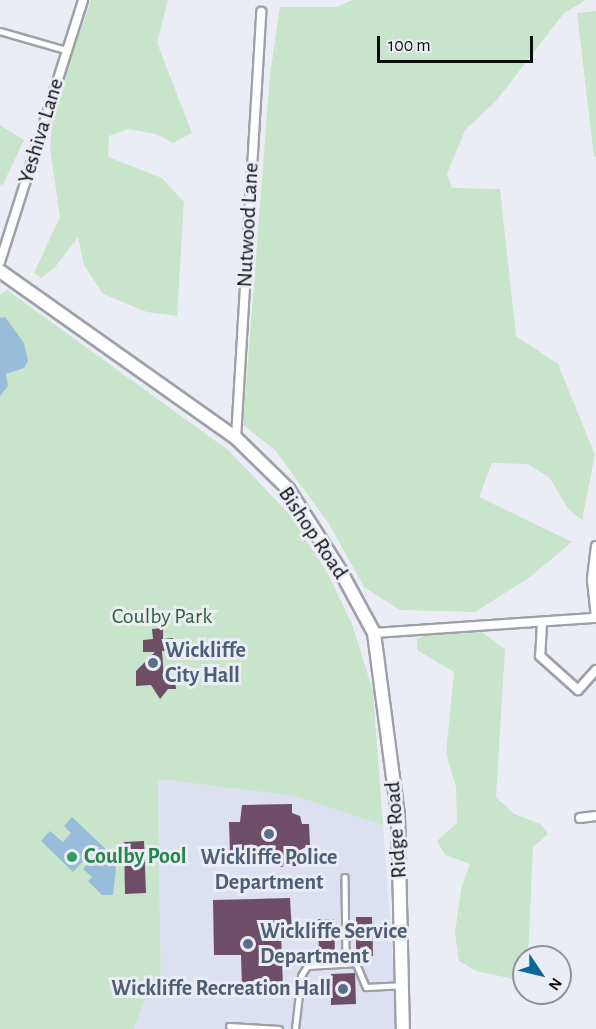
<!DOCTYPE html>
<style>
body{margin:0}
#map{position:relative;width:596px;height:1029px;overflow:hidden;background:#ebedf5;font-family:"Alegreya Sans",sans-serif}
div>[style]{position:absolute}
.built>*{inset:0;background:#dde0f0}
.green>*{inset:0;background:#c8e5cb}
.water>*{inset:0;background:#97bdda}
.building>*{inset:0;background:#6e4d67}
.roads{filter:drop-shadow(2px 0 #9fa1a9) drop-shadow(-2px 0 #9fa1a9) drop-shadow(0 2px #9fa1a9) drop-shadow(0 -2px #9fa1a9)}
.service>*{height:4.5px;margin:-2.25px;padding:0 2.25px;transform-origin:2.25px;border-radius:2.25px;background:#fff}
.minor>*{height:8px;margin:-4px;padding:0 4px;transform-origin:4px;border-radius:4px;background:#fff}
.secondary>*{height:12px;margin:-6px;padding:0 6px;transform-origin:6px;border-radius:6px;background:#fff}
.dots>*{width:16px;height:16px;translate:-50% -50%;box-sizing:border-box;border:3px solid #ebedf5;border-radius:50%}
span{translate:-50% -50%;white-space:nowrap;text-align:center;line-height:1.15;-webkit-text-stroke:6px #ebedf5;paint-order:stroke}
.street-label{font-size:22px;color:#0c0d0f}
.park-label{font-size:22px;color:#2f6338}
.service-label{font-size:22px;color:#4e5e75;font-weight:700}
.left{translate:0 -50%;text-align:left}
.right{translate:-100% -50%;text-align:right}
.leisure-label{font-size:22px;color:#27864d;font-weight:700}
.north{position:absolute;left:512px;top:945px;width:60px;height:60px;box-sizing:border-box;background:#ebedf5;border:2px solid #929399;border-radius:50%;rotate:125deg;font-size:16px;font-weight:700;line-height:24px;text-align:center;color:#0c0d0f}
.north::after{content:'';display:block;margin:auto;width:21px;height:27px;background:#0a6898;clip-path:polygon(50% 0,100% 100%,50% 72%,0 100%)}
.scale{position:absolute;left:377px;top:36px;width:156px;height:27px;box-sizing:border-box;border:3px solid #0c0d0f;border-top:0;padding-left:8px;font-size:18px;line-height:21px;white-space:nowrap;color:#0c0d0f;-webkit-text-stroke:4px #ebedf5;paint-order:stroke}
</style>
<div id="map">
<div class="built">
<div style="clip-path:polygon(158px 779px,295px 796px,383px 825px,398px 1029px,134px 1029px,148px 991px,161px 994px)"></div>
</div>
<div class="green">
<div style="clip-path:polygon(91px 0,168px 0,157px 43px,192px 133px,173px 143px,156px 134px,128px 129px,109px 136px,108px 157px,162px 178px,184px 202px,177px 316px,147px 312px,103px 294px,84px 265px,78px 237px,56px 266px,41px 278px,34px 273px,60px 217px,50px 149px,54px 107px)"></div>
<div style="clip-path:polygon(353px 0,586px 0,564px 13px,496px 101px,465px 130px,447px 174px,452px 188px,500px 189px,516px 336px,558px 364px,595px 455px,582px 520px,569px 510px,549px 477px,527px 464px,492px 463px,479px 497px,572px 542px,530px 577px,475px 612px,400px 610px,364px 587px,329px 524px,276px 451px,243px 425px,270px 75px,280px 7px,336px 7px)"></div>
<div style="clip-path:polygon(596px 11px,596px 157px,594px 157px,577px 13px)"></div>
<div style="clip-path:polygon(0 125px,24px 140px,2px 186px,0 184px)"></div>
<div style="clip-path:polygon(7px 290px,228px 450px,290px 515px,327px 572px,352px 624px,373px 691px,383px 825px,295px 796px,158px 779px,161px 994px,148px 991px,134px 1029px,0 1029px,0 295px)"></div>
<div style="clip-path:polygon(482px 632px,505px 649px,496px 797px,514px 814px,541px 824px,548px 834px,533px 847px,528px 957px,524px 957px,524px 971px,513px 979px,476px 971px,459px 961px,455px 933px,461px 889px,470px 864px,445px 855px,437px 841px,457px 823px,456px 787px,446px 754px,454px 672px,417px 650px,417px 639px,424px 636px)"></div>
</div>
<div class="water">
<div style="clip-path:polygon(5px 317px,24px 343px,28px 361px,24px 368px,6px 374px,8px 386px,0 396px,0 318px)"></div>
<div style="clip-path:polygon(72px 817px,112px 855px,116px 868px,113px 895px,102px 895px,88px 881px,92px 877px,83px 869px,95px 856px,92px 852px,73px 872px,41px 841px,50px 831px,63px 842px,71px 833px,64px 826px)"></div>
</div>
<div class="building">
<div style="clip-path:polygon(163px 628px,163px 639px,173px 638px,174px 650px,162px 651px,164px 678px,175px 677px,176px 689px,168px 689px,160px 699px,151px 685px,136px 686px,136px 671px,155px 652px,143px 652px,143px 640px,153px 639px,152px 629px)"></div>
<div style="clip-path:polygon(292px 804px,292px 813px,300px 816px,302px 824px,309px 824px,310px 845px,296px 852px,296px 866px,276px 867px,276px 861px,236px 862px,236px 853px,230px 853px,229px 822px,240px 822px,242px 805px)"></div>
<div style="clip-path:polygon(144px 841px,146px 893px,125px 894px,124px 842px)"></div>
<div style="clip-path:polygon(290px 898px,292px 933px,281px 933px,283px 987px,242px 988px,241px 955px,214px 955px,213px 900px)"></div>
<div style="clip-path:polygon(356px 917px,372px 917px,373px 956px,356px 957px)"></div>
<div style="clip-path:polygon(318px 919px,334px 919px,335px 957px,319px 957px)"></div>
<div style="clip-path:polygon(355px 973px,356px 1004px,331px 1005px,331px 974px)"></div>
</div>
<div class="roads">
<div class="service">
<div style="left:0;top:31px;width:69px;rotate:16.1deg"></div>
<div style="left:345px;top:877px;width:87px;rotate:89.3deg"></div>
<div style="left:229px;top:1026px;width:50px;rotate:3.4deg"></div>
<div style="left:295px;top:1029px;width:53px;rotate:-83.5deg"></div>
<div style="left:301px;top:976px;width:12px;rotate:-59deg"></div>
<div style="left:307px;top:966px;width:49px;rotate:-3.5deg"></div>
<div style="left:356px;top:963px;width:26px;rotate:67deg"></div>
<div style="left:366px;top:987px;width:35px;rotate:-3deg"></div>
</div>
<div class="minor">
<div style="left:0;top:262px;width:275px;rotate:-72.4deg"></div>
<div style="left:236px;top:438px;width:427px;rotate:-86.6deg"></div>
<div style="left:596px;top:546px;width:34px;rotate:97deg"></div>
<div style="left:592px;top:580px;width:37px;rotate:84deg"></div>
<div style="left:542px;top:622px;width:34px;rotate:93deg"></div>
<div style="left:540px;top:656px;width:51px;rotate:41.8deg"></div>
<div style="left:578px;top:690px;width:27px;rotate:-48deg"></div>
<div style="left:374px;top:633px;width:223px;rotate:-3.9deg"></div>
<div style="left:580px;top:818px;width:16px;rotate:-7deg"></div>
</div>
<div class="secondary">
<div style="left:0;top:271px;width:289px;rotate:35.3deg"></div>
<div style="left:236px;top:438px;width:73px;rotate:44.4deg"></div>
<div style="left:288px;top:489px;width:98px;rotate:57.4deg"></div>
<div style="left:341px;top:572px;width:69px;rotate:61.6deg"></div>
<div style="left:374px;top:633px;width:184px;rotate:82.5deg"></div>
<div style="left:398px;top:815px;width:214px;rotate:88.7deg"></div>
</div>
</div>
<div class="dots">
<div style="left:153px;top:663px;background:#5c6f8a"></div>
<div style="left:269px;top:834px;background:#5c6f8a"></div>
<div style="left:72px;top:857px;background:#2e9e5b"></div>
<div style="left:248px;top:944px;background:#5c6f8a"></div>
<div style="left:343px;top:989px;background:#5c6f8a"></div>
</div>
<div class="street-label">
<span style="left:41px;top:131px;rotate:-73deg">Yeshiva Lane</span>
<span style="left:248px;top:225px;rotate:-87deg">Nutwood Lane</span>
<span style="left:313px;top:533px;rotate:56deg">Bishop Road</span>
<span style="left:396px;top:830px;rotate:-94deg">Ridge Road</span>
</div>
<div class="park-label">
<span style="left:162px;top:617px">Coulby Park</span>
</div>
<div class="service-label">
<span class="left" style="left:165px;top:663px">Wickliffe<br>City Hall</span>
<span style="left:269px;top:870px">Wickliffe Police<br>Department</span>
<span class="left" style="left:260px;top:944px">Wickliffe Service<br>Department</span>
<span class="right" style="left:331px;top:989px">Wickliffe Recreation Hall</span>
</div>
<div class="leisure-label">
<span class="left" style="left:84px;top:857px">Coulby Pool</span>
</div>
<div class="north">N</div>
<div class="scale">100 m</div>
</div>
